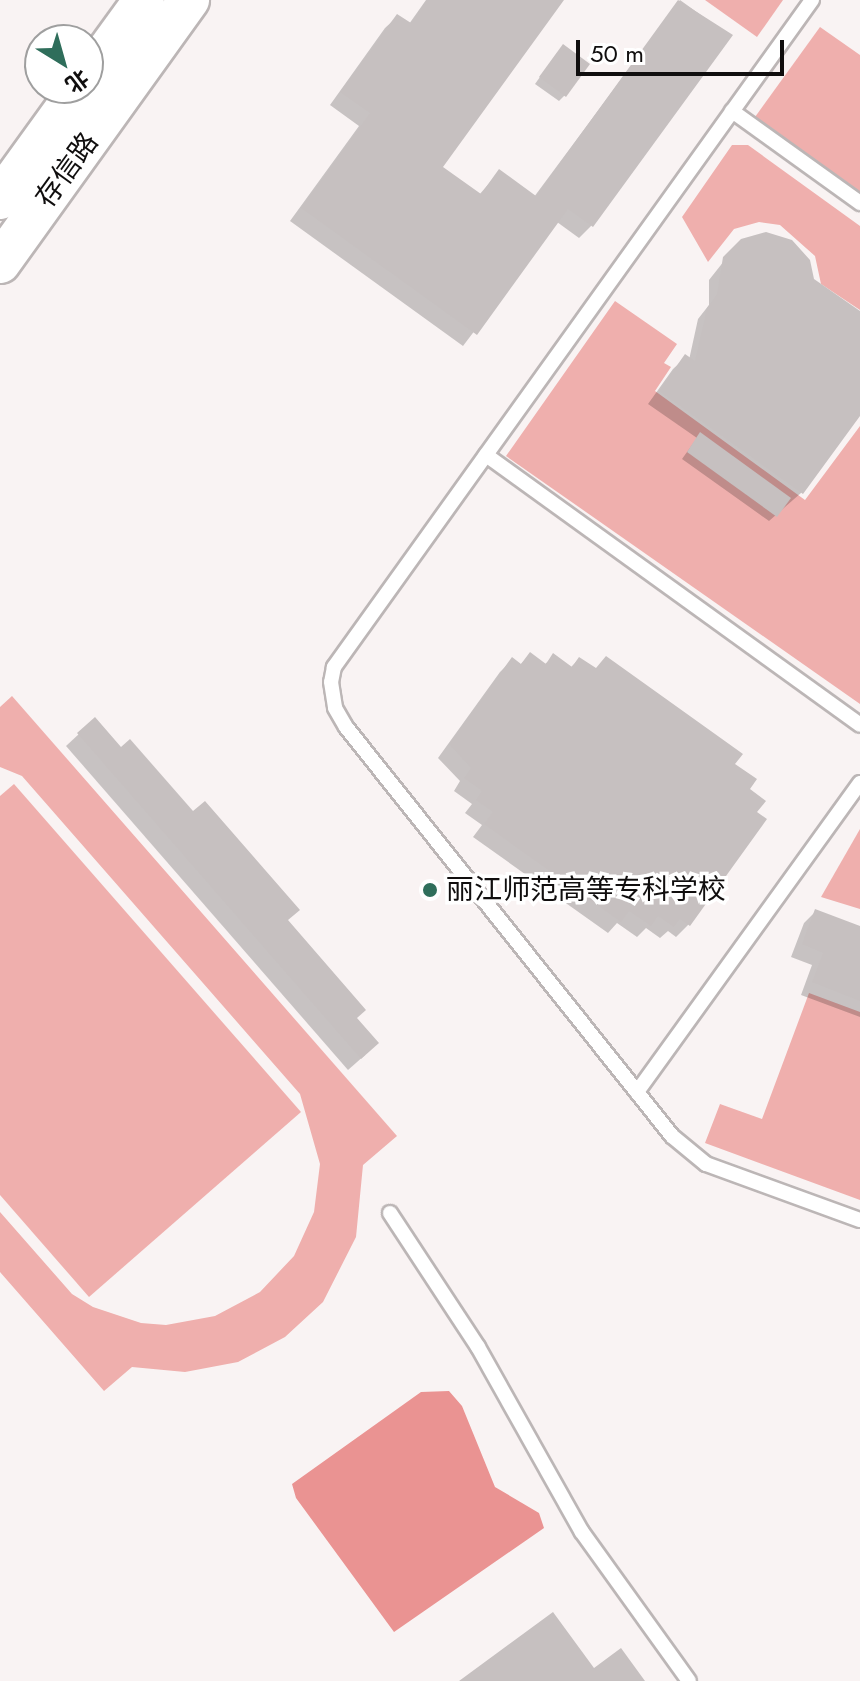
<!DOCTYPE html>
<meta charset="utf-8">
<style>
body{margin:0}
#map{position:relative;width:860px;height:1681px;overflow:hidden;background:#f9f3f3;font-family:Jost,"Noto Sans SC",sans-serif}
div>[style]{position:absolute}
.green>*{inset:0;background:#efafad}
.water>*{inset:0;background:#ea9392}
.shadow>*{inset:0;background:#0003}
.building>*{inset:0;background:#c6c0c0}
.roads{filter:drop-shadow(2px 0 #bcb6b6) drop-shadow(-2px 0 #bcb6b6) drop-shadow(0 2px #bcb6b6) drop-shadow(0 -2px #bcb6b6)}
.lane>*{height:14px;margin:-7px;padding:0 7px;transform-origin:7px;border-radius:7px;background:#fff}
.secondary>*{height:40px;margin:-20px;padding:0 20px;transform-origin:20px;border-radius:20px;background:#fff}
.dots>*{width:22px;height:22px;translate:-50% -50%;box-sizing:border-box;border:4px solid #fff;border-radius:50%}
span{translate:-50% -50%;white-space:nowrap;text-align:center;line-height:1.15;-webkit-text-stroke:7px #fff;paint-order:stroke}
.street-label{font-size:28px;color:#100e0e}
.poi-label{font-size:28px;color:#100e0e}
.left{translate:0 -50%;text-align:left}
.north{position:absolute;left:24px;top:24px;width:80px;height:80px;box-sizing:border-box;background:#fff;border:2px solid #9f9f9f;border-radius:50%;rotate:143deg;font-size:22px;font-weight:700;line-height:32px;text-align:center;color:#100e0e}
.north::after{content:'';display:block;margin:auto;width:28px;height:36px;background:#2f6e5b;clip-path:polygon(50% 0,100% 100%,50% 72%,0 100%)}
.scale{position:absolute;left:576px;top:40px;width:208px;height:36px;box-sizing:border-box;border:4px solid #100e0e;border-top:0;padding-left:10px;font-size:24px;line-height:28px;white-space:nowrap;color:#100e0e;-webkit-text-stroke:6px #fff;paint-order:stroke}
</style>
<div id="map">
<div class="green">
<div style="clip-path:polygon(705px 0,783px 0,757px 37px)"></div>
<div style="clip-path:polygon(820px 27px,860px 55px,860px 192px,755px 117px)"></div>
<div style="clip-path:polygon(732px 145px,748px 145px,860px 226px,860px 310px,821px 284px,815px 256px,780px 225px,759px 222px,734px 229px,708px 262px,682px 217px)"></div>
<div style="clip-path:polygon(615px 301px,677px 344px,664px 363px,671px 367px,655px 391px,805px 500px,860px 426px,860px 704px,506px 456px)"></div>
<div style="clip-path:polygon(12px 696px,397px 1136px,363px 1165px,356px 1237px,323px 1302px,285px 1337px,238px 1362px,185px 1372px,132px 1367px,104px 1391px,0 1272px,0 1212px,72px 1294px,93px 1307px,141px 1323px,166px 1325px,215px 1316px,260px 1292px,294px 1256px,314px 1212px,320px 1164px,300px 1094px,22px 776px,0 767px,0 707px)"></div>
<div style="clip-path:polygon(14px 784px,301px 1112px,89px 1297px,0 1195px,0 796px)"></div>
<div style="clip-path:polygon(860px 829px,860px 909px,821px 897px)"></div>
<div style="clip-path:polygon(809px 993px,860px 1012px,860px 1200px,705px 1143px,720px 1104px,762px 1119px)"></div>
</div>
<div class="water">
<div style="clip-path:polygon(449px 1391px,462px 1406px,495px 1487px,539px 1513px,544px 1528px,394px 1632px,296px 1498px,292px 1484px,421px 1392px)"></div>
</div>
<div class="shadow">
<div style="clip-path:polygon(426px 0,562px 0,441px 167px,479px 195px,499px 172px,534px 197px,680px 0,730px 36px,591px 226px,579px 238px,557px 222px,463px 346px,290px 221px,359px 126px,330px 105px,385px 28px,398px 16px,409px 24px)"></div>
<div style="clip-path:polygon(557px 53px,565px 95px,559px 101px,535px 84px)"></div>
<div style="clip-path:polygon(732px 251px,812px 280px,860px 314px,860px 412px,801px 493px,769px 521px,682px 459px,697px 438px,648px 404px,673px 369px,686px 357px,689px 360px,698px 319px,709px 305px,709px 280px)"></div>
<div style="clip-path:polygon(530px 655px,544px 665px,554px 656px,570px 668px,579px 659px,733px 764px,688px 925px,676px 937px,668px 931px,660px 938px,646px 928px,637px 937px,617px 923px,608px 933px,473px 837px,482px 825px,465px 813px,472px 804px,454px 791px,460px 781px,438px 758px,500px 672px,512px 660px,520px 665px)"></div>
<div style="clip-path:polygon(94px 720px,286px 921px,355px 1018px,365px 1055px,348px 1070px,66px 746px)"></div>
<div style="clip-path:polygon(816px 911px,860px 928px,860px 1017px,801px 995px,812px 965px,791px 957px,804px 923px)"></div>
</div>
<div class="building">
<div style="clip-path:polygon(427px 0,564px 0,443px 167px,481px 194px,499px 169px,536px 196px,678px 0,733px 35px,593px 227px,568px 209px,477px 335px,301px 208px,370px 113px,340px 92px,397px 14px,411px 23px)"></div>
<div style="clip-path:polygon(563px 44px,590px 64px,566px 97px,539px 77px)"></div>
<div style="clip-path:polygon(766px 232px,792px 240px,810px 260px,814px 279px,860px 311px,860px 416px,803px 494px,659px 391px,685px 354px,695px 361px,707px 308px,717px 294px,723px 257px,741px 239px)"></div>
<div style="clip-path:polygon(700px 432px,791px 498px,777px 517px,687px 452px)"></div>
<div style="clip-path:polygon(530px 652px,546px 664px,553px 653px,572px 667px,579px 657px,596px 668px,606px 656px,743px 754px,735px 764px,757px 779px,750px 789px,766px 801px,757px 812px,767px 819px,690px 926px,680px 919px,674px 927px,658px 916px,651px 926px,629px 911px,621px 922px,484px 824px,493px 812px,476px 800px,482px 791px,464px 778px,471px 768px,449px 744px,512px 657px,521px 664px)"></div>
<div style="clip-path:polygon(95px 717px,121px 747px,130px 739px,193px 811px,205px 801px,300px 910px,288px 920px,366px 1010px,357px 1018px,379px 1043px,361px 1059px,77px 733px)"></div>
<div style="clip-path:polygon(815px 909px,860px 926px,860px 1001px,812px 982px,823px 953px,802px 944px)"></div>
<div style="clip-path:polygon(553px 1612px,594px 1668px,621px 1648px,645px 1681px,459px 1681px)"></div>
</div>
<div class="roads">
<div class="lane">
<div style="left:812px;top:0;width:821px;rotate:125.63deg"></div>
<div style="left:334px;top:667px;width:15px;rotate:101deg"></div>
<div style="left:331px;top:682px;width:26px;rotate:81deg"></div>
<div style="left:335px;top:708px;width:22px;rotate:60deg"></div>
<div style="left:346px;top:727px;width:523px;rotate:51.44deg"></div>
<div style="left:672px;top:1136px;width:44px;rotate:39.5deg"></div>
<div style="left:706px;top:1164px;width:164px;rotate:20deg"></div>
<div style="left:732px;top:111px;width:158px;rotate:35.7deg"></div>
<div style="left:486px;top:455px;width:461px;rotate:35.8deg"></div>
<div style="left:637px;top:1092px;width:381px;rotate:-54.2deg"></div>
<div style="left:390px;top:1213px;width:160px;rotate:56.7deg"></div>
<div style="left:478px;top:1347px;width:212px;rotate:60.7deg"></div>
<div style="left:582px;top:1532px;width:183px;rotate:54.3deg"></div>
</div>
<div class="secondary">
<div style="left:88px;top:77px;width:95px;rotate:-54deg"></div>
<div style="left:0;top:199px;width:137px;rotate:-54.2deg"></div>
<div style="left:0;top:263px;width:324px;rotate:-54.3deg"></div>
</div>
</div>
<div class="dots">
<div style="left:430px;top:890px;background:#2f6e5b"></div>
</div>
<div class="street-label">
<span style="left:67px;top:170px;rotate:-54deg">存信路</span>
</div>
<div class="poi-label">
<span class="left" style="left:446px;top:890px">丽江师范高等专科学校</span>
</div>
<div class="north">北</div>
<div class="scale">50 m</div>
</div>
